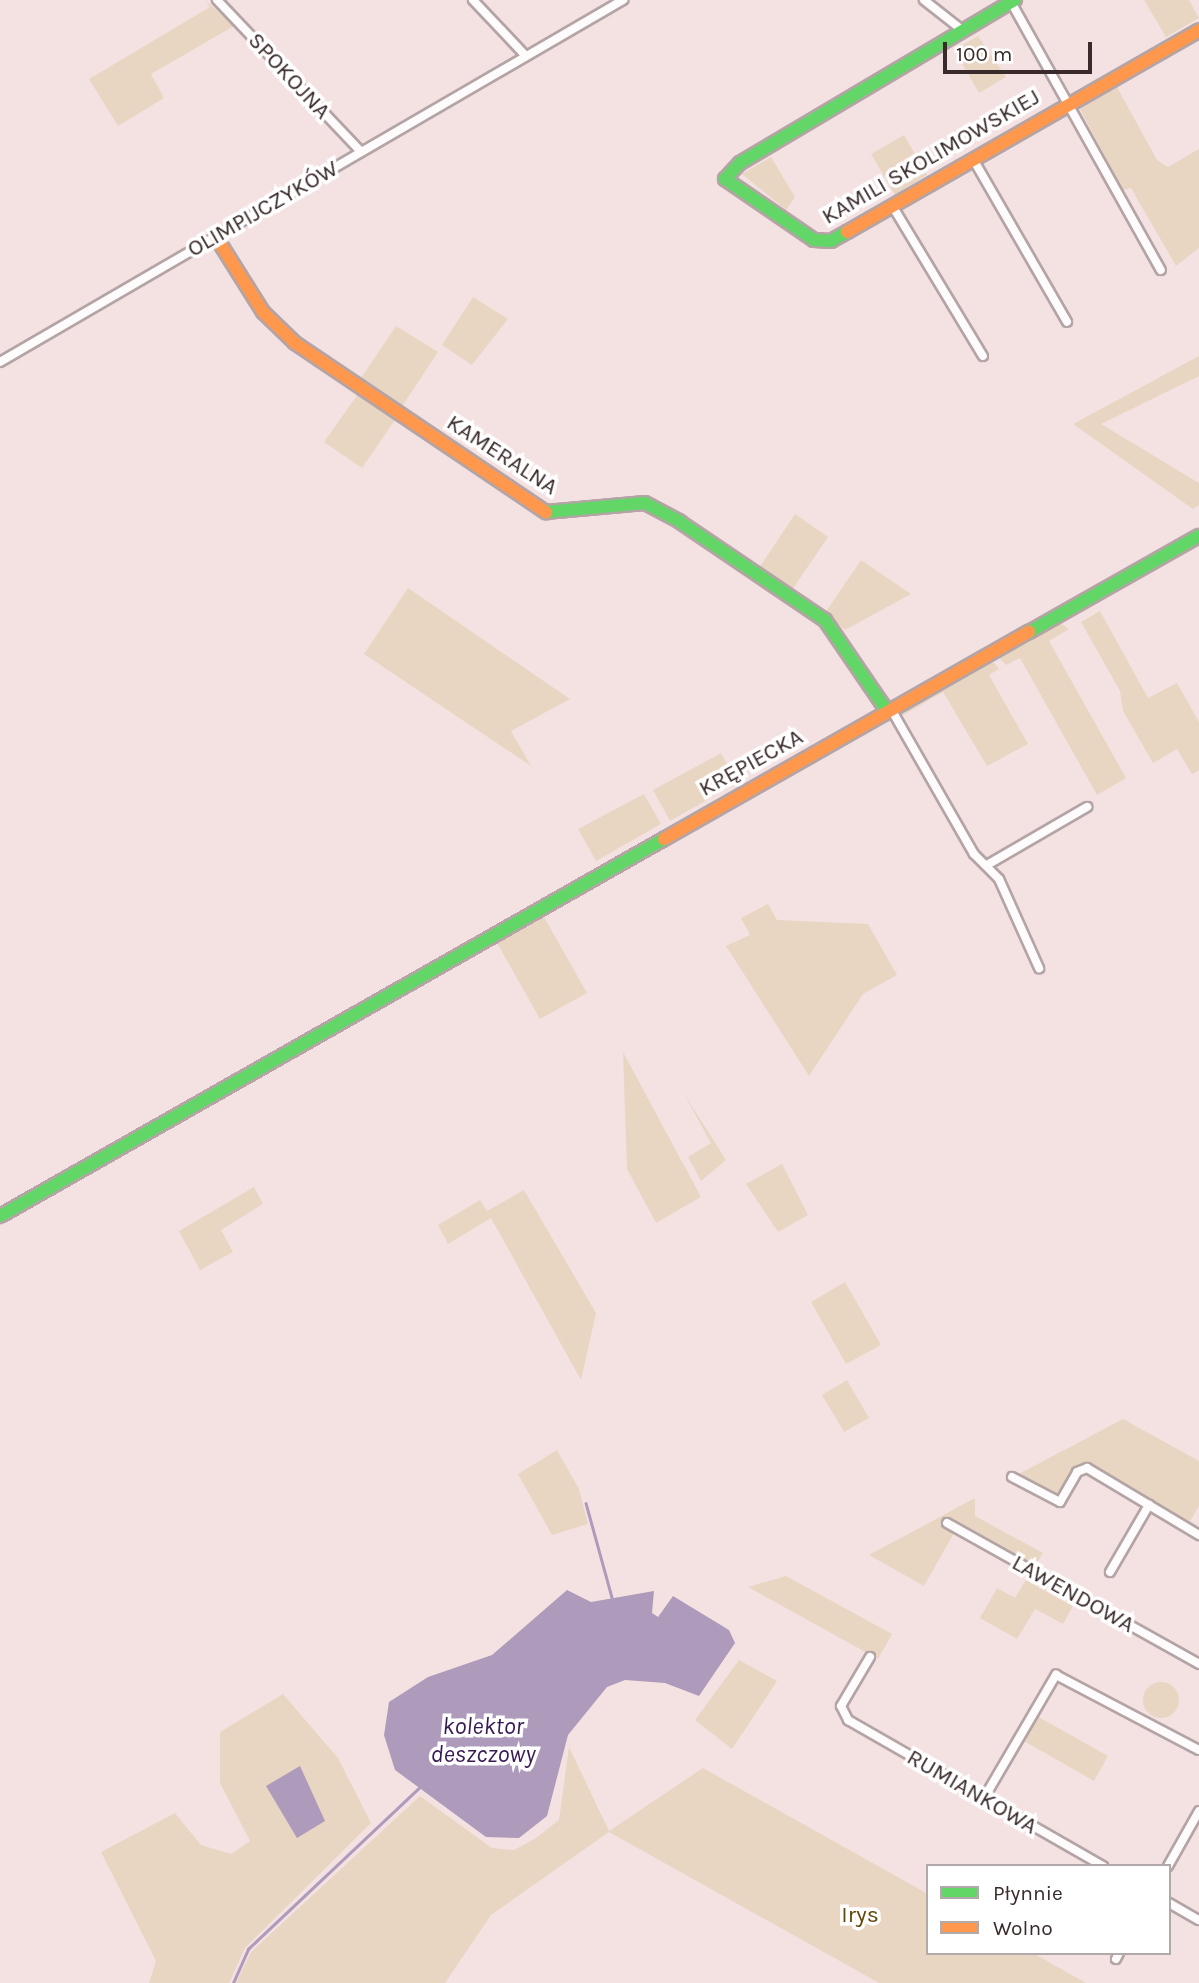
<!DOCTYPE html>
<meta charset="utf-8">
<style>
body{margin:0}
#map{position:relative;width:1199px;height:1983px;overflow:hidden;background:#f4e2e3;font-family:Karla,sans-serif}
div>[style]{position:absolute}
.green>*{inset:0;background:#e8d6c3}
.round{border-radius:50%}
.water>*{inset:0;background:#ae9aba}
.stream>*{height:2.5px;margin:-1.25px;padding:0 1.25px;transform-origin:1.25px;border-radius:1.25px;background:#ae9aba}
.roads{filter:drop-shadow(2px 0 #b4a4a5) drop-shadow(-2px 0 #b4a4a5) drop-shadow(0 2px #b4a4a5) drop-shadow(0 -2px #b4a4a5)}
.street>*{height:8px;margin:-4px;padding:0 4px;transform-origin:4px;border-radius:4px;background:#fdfbfb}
.fast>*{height:12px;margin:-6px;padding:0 6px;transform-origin:6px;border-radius:6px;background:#63d668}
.slow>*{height:12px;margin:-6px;padding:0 6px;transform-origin:6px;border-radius:6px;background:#ff974d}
span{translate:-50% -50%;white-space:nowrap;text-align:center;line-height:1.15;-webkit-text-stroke:7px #fff;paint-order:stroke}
.street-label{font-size:23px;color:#392a2b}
.park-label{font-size:23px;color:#634708}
.water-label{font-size:24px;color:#381953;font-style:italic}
.legend{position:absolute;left:926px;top:1864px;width:245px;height:91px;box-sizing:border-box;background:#fff;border:2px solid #b0aaaa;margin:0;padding:9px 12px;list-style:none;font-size:21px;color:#392a2b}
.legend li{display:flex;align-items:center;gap:14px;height:35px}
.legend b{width:35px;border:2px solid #b0aaaa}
.scale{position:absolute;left:943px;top:42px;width:149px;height:32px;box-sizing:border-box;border:4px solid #392a2b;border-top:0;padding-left:9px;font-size:21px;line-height:24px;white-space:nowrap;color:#392a2b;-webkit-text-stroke:5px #fff;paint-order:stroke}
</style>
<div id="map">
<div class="green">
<div style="clip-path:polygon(205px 0,234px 26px,151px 74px,164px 98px,118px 126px,89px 79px,210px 7px)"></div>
<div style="clip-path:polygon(1144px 0,1189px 0,1199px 18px,1166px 37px)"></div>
<div style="clip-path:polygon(978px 36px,1006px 77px,979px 93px,954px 50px)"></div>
<div style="clip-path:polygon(1117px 87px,1157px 160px,1168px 167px,1199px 149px,1199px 248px,1176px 266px,1131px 188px,1123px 190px,1080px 109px)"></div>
<div style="clip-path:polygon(904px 135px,927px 175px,895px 195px,871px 154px)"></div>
<div style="clip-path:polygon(771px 157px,795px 197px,786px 210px,742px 174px)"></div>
<div style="clip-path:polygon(473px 297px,508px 319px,472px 365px,442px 345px)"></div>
<div style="clip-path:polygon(396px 326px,438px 352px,401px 408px,359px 381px)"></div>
<div style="clip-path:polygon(1199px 356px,1199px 376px,1101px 424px,1199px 483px,1199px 505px,1193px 509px,1073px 424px)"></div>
<div style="clip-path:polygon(358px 394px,395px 420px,362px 468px,324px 442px)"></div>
<div style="clip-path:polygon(795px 514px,828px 537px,792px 590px,759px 568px)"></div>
<div style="clip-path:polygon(861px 560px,911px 594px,845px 630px,825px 613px)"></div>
<div style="clip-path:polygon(408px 588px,570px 699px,511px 731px,531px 766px,364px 654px)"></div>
<div style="clip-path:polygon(1100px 611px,1148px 698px,1177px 683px,1199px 722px,1199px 770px,1192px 774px,1177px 749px,1153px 763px,1123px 711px,1120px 691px,1081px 622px)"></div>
<div style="clip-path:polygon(1057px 621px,1069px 629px,1049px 641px,1126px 778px,1097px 795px,1020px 658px,1006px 665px,999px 658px)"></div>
<div style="clip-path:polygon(991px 660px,999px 669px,989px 675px,1028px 744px,987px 766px,943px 692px,900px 717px,904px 707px)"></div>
<div style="clip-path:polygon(721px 753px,737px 783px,670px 821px,653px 790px)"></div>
<div style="clip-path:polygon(644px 794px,661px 824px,596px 861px,578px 829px)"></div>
<div style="clip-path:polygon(768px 904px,777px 920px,868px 924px,897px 975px,863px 994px,809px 1076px,726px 946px,750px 935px,741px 918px)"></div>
<div style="clip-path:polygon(544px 917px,587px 993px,540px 1019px,497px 943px)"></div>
<div style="clip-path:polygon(623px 1052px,701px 1197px,656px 1223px,627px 1169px)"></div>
<div style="clip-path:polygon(683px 1092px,726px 1160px,701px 1181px,688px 1157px,711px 1143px)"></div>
<div style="clip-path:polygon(782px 1164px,808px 1215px,778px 1232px,746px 1184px)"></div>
<div style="clip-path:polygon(254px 1187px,263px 1204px,221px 1230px,233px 1252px,200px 1270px,179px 1231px)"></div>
<div style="clip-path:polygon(524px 1190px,596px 1313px,581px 1380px,491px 1218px,448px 1244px,438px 1225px,480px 1200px,487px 1211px)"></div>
<div style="clip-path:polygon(845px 1282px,881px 1345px,846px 1364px,811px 1302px)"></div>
<div style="clip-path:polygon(847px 1380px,869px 1418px,844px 1432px,822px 1395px)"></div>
<div style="clip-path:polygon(1123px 1419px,1199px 1461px,1199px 1506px,1189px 1523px,1084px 1465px,1055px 1495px,1015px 1476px)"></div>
<div style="clip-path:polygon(557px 1450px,579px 1489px,588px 1524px,552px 1535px,518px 1474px)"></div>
<div style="clip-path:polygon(975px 1498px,975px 1516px,1043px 1553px,1033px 1569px,958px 1526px,924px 1586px,869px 1555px)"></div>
<div style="clip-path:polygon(1030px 1573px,1077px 1599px,1063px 1624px,1035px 1609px,1017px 1639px,980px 1618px,997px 1588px,1015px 1598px)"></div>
<div style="clip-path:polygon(786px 1576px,892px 1634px,878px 1659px,748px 1587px)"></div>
<div style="clip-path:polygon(739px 1660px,777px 1681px,732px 1749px,695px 1720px)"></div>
<div class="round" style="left:1143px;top:1682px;width:36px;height:36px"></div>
<div style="clip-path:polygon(283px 1694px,338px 1758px,371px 1823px,245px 1948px,229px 1983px,149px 1983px,156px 1961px,101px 1852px,175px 1813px,201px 1845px,231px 1854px,250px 1841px,220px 1783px,220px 1732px)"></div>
<div style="clip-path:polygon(1037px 1716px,1108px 1756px,1094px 1781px,1024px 1741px)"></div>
<div style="clip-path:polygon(569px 1747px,609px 1831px,703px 1768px,928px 1894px,928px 1953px,1033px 1953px,1086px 1983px,879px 1983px,609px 1832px,491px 1915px,445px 1983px,236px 1983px,251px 1952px,420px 1796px,492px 1848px,514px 1850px,536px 1838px,559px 1820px)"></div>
</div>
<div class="water">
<div style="clip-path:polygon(567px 1590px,591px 1602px,654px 1591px,652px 1613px,658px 1617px,673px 1596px,729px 1630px,735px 1643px,699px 1696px,665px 1683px,625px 1680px,607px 1687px,568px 1735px,547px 1816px,519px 1838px,486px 1837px,395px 1770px,384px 1735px,389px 1702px,428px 1677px,492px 1655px)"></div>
<div style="clip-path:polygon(300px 1766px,325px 1821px,297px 1838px,266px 1786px)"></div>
</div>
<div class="stream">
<div style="left:586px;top:1503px;width:102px;rotate:74.6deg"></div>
<div style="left:233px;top:1983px;width:37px;rotate:-66deg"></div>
<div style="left:248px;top:1949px;width:235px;rotate:-43.3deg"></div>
</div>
<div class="roads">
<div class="street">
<div style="left:217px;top:0;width:209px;rotate:46.5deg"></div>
<div style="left:473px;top:0;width:77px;rotate:46.6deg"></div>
<div style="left:924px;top:0;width:48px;rotate:38.3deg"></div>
<div style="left:1011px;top:2px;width:307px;rotate:60.8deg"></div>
<div style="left:973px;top:159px;width:188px;rotate:60deg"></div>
<div style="left:893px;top:207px;width:174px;rotate:58.9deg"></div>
<div style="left:0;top:362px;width:721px;rotate:-30.16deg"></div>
<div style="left:891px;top:709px;width:167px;rotate:60.2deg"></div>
<div style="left:974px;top:854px;width:35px;rotate:45deg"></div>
<div style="left:999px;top:879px;width:98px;rotate:65.8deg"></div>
<div style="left:987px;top:865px;width:116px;rotate:-30.1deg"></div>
<div style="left:1012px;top:1477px;width:54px;rotate:27.5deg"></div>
<div style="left:1060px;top:1502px;width:34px;rotate:-60deg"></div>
<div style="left:1077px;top:1472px;width:11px;rotate:-22deg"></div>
<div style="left:1087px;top:1468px;width:131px;rotate:30.9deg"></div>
<div style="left:947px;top:1523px;width:289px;rotate:29.2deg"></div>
<div style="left:1110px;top:1572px;width:78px;rotate:-59.8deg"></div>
<div style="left:870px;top:1657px;width:57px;rotate:120.6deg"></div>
<div style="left:841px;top:1706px;width:16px;rotate:63deg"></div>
<div style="left:848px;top:1720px;width:294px;rotate:29.8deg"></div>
<div style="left:984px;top:1798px;width:143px;rotate:-59.7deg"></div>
<div style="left:1056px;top:1675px;width:161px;rotate:27.7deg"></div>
<div style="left:1168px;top:1866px;width:63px;rotate:-60.6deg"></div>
<div style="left:1169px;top:1903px;width:34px;rotate:30deg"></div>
<div style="left:1116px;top:1959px;width:7px;rotate:-63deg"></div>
</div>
<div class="fast">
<div style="left:847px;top:232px;width:18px;rotate:151deg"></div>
<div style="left:831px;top:241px;width:17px;rotate:-177deg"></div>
<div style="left:814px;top:240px;width:108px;rotate:-145.6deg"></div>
<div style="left:725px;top:179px;width:22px;rotate:-47deg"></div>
<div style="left:740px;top:163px;width:320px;rotate:-30.7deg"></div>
<div style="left:546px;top:512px;width:99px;rotate:-5.2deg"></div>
<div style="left:645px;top:503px;width:40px;rotate:28deg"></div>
<div style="left:680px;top:522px;width:175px;rotate:34.1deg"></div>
<div style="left:825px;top:620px;width:110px;rotate:55.7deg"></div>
<div style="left:1029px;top:632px;width:195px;rotate:-29.5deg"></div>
<div style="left:0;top:1216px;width:764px;rotate:-29.59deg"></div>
</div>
<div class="slow">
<div style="left:847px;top:232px;width:406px;rotate:-29.8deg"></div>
<div style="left:216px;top:237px;width:89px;rotate:57.9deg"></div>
<div style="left:263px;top:312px;width:45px;rotate:44.1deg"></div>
<div style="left:295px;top:343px;width:303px;rotate:34deg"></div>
<div style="left:664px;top:839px;width:420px;rotate:-29.6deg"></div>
</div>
</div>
<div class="street-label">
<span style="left:289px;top:76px;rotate:47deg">SPOKOJNA</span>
<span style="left:931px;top:157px;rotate:-30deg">KAMILI SKOLIMOWSKIEJ</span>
<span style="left:263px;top:209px;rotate:-30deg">OLIMPIJCZYKÓW</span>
<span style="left:502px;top:455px;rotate:33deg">KAMERALNA</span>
<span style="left:751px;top:763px;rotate:-29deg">KRĘPIECKA</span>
<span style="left:1073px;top:1594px;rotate:29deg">LAWENDOWA</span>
<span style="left:972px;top:1792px;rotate:30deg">RUMIANKOWA</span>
</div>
<div class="park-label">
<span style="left:860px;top:1915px">Irys</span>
</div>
<div class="water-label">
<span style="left:483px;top:1741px">kolektor<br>deszczowy</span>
</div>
<ul class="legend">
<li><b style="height:9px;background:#63d668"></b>Płynnie</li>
<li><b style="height:9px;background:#ff974d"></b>Wolno</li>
</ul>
<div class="scale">100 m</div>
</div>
